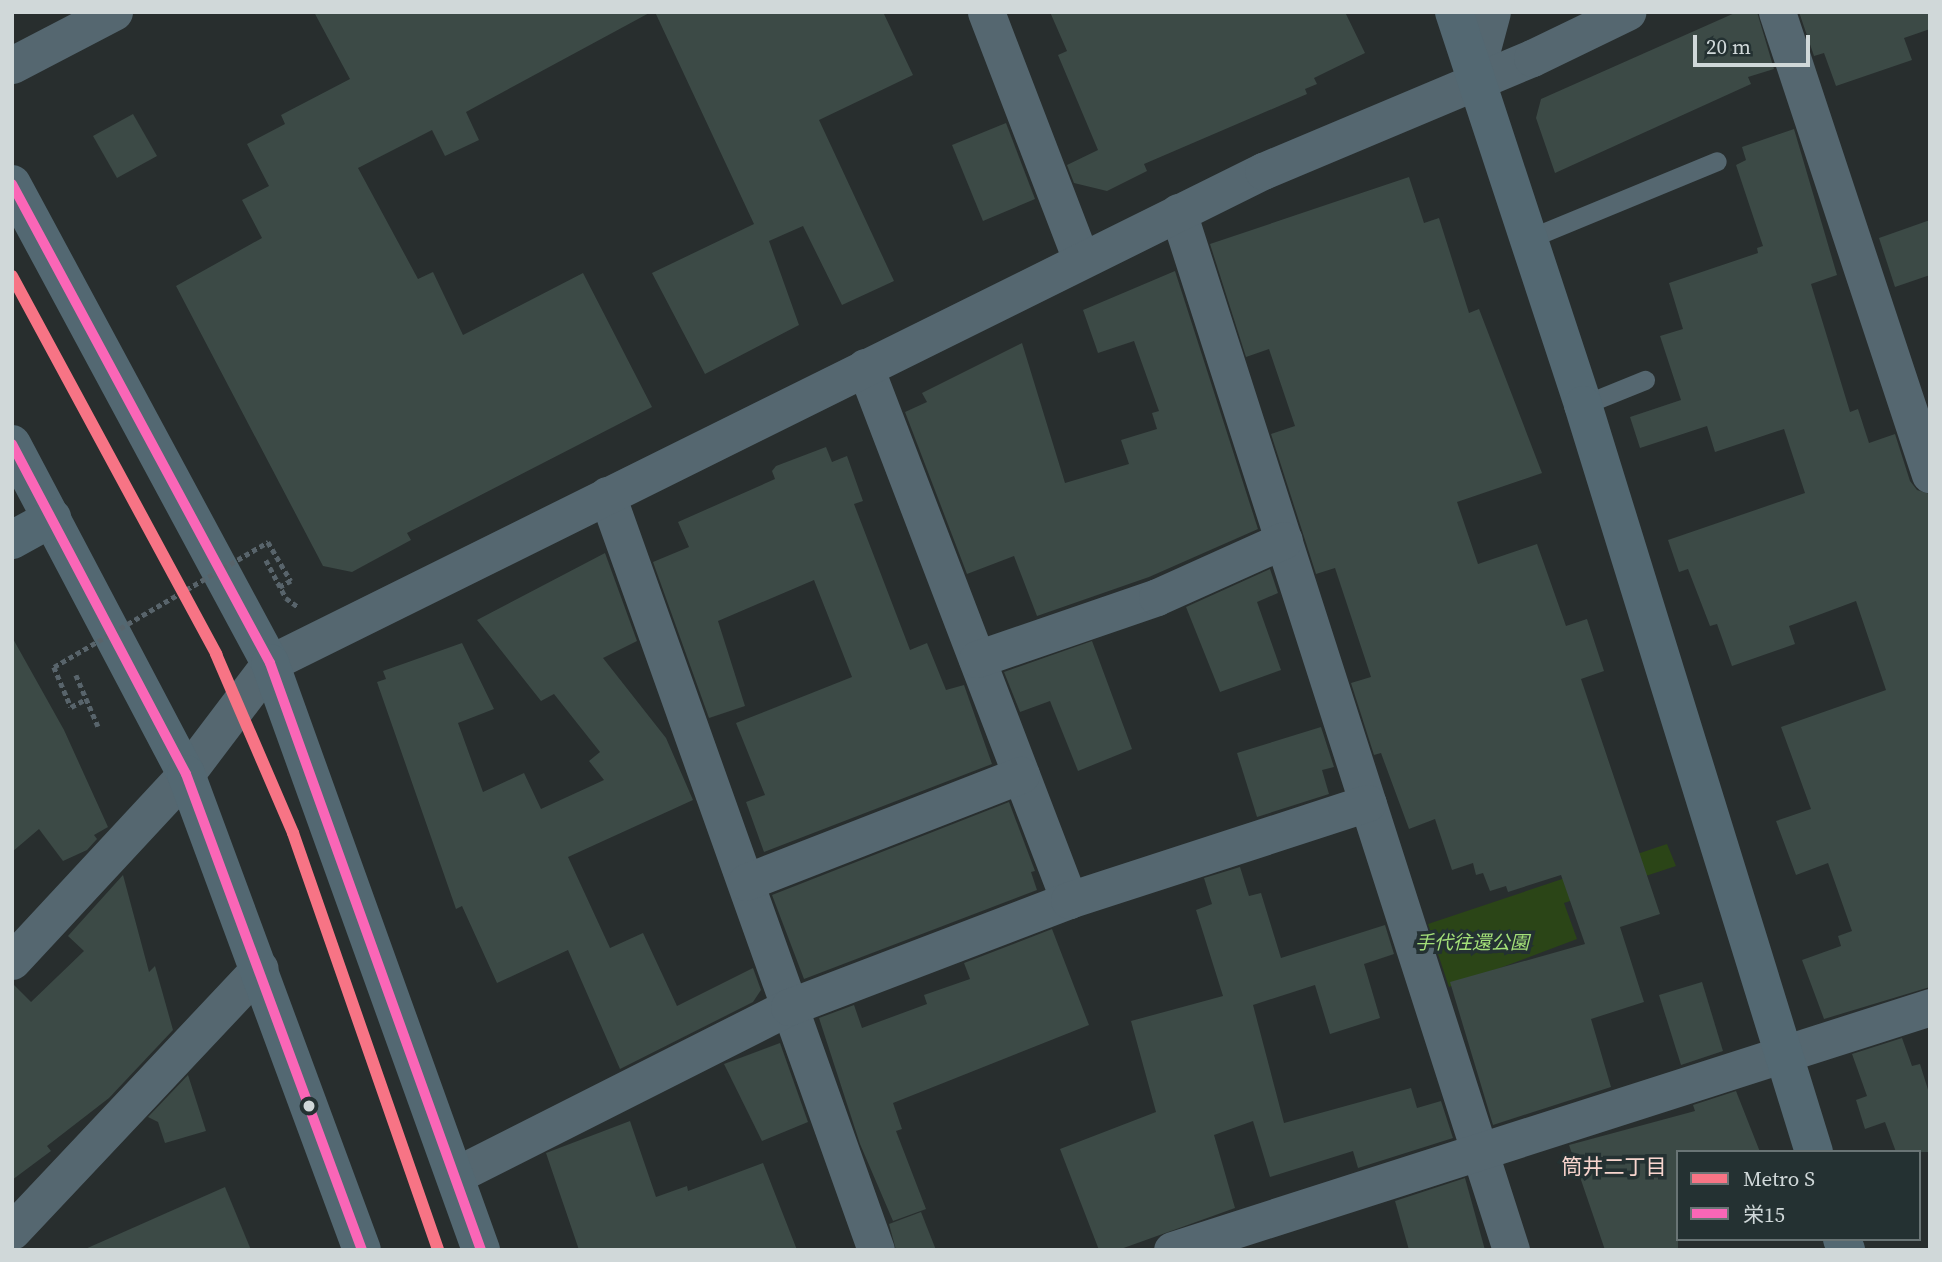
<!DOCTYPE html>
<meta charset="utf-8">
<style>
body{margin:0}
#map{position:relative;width:1942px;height:1262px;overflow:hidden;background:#282e2e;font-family:"Source Serif 4","Noto Sans JP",serif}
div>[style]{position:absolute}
.green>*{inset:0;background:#2b4517}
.building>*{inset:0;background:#3c4a46}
.path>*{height:4.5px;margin-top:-2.25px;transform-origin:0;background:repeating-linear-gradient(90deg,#58646b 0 5px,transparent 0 8.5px)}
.lane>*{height:19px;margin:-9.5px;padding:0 9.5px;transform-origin:9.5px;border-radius:9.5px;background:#556770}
.street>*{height:37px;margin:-18.5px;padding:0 18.5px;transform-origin:18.5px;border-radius:18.5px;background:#556770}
.secondary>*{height:38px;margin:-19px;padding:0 19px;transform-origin:19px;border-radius:19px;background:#536872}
.path-bridge>*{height:4.5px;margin-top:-2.25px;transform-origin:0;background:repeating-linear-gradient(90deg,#58646b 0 5px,transparent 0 8.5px)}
.bus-1>*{height:10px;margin:-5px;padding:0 5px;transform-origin:5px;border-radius:5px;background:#fa66b7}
.metro-1>*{height:12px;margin:-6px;padding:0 6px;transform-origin:6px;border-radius:6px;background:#f77485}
.dots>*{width:19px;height:19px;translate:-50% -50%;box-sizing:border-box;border:4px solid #243132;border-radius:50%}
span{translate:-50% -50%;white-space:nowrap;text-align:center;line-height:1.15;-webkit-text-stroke:7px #243132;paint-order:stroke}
.park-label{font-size:19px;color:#a3df78;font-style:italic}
.neighbourhood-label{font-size:21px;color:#f8d5ce}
.frame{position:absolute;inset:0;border:14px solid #d0d8d9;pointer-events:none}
.legend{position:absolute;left:1676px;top:1150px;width:245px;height:91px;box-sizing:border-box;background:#243132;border:2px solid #697475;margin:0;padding:9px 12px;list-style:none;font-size:21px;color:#d0d8d9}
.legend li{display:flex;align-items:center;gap:14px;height:35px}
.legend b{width:35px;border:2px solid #697475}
.scale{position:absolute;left:1693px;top:35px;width:117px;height:32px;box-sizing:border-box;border:4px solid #d0d8d9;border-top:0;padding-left:9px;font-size:21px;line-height:24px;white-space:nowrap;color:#d0d8d9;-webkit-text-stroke:5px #243132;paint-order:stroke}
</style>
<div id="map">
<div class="green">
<div style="clip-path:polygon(1667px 844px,1676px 866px,1564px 903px,1577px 939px,1449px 987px,1428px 924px)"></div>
</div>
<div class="building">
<div style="clip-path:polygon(314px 12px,651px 12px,466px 112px,479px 140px,445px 156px,432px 130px,358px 168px,418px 279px,433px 272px,463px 335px,583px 273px,652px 407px,407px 533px,411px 540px,352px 572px,323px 566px,176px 286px,262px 238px,242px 200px,269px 186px,247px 144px,285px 124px,281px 115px,350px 79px)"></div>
<div style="clip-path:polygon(655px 12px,883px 12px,913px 75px,819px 120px,894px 281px,842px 305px,803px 226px,769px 241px,799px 325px,705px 374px,652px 273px,754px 224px)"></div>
<div style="clip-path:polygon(1050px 12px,1345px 12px,1365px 53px,1314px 78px,1317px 84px,1305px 89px,1307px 94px,1144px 164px,1147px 171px,1107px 191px,1074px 183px,1067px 165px,1098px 150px,1058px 55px,1067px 51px)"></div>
<div style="clip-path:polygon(1737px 12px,1757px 12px,1774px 69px,1748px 77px,1751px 84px,1555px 173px,1536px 118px,1541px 99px)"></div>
<div style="clip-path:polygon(1799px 12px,1930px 12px,1930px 29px,1904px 38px,1912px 60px,1836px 86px,1824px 53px,1814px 56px)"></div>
<div style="clip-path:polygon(133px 114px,157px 156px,117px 178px,93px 136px)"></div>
<div style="clip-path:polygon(1006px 123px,1035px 199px,983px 221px,952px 145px)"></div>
<div style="clip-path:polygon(1794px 129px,1837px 275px,1811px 284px,1850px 412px,1858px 409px,1869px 443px,1895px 434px,1910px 481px,1917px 490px,1930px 494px,1930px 987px,1824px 1019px,1802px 960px,1841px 946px,1838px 936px,1852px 931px,1828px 863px,1796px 875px,1776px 821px,1811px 809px,1781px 727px,1886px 690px,1856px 601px,1789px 626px,1795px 644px,1732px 666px,1717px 624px,1710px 626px,1688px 569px,1679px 572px,1668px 540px,1805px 493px,1784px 429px,1715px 452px,1707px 426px,1640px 448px,1630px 417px,1681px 400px,1660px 336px,1683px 329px,1669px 283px,1758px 253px,1757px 248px,1763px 246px,1736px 165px,1746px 160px,1742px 147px)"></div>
<div style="clip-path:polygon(1409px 177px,1424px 223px,1439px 218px,1469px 313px,1479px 309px,1542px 473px,1457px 502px,1478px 564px,1537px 544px,1566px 626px,1587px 619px,1604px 671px,1581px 679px,1660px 914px,1620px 927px,1644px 1002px,1591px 1019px,1611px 1087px,1493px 1125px,1450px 982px,1585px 944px,1561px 875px,1508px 892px,1506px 886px,1490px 891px,1483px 873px,1476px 875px,1473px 863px,1452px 870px,1435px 819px,1409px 829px,1381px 753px,1374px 755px,1351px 683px,1371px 677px,1335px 568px,1316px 574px,1271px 434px,1295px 426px,1269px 349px,1246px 357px,1210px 244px)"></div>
<div style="clip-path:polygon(1930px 220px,1930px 275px,1895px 287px,1879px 238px)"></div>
<div style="clip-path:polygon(1175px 271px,1258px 529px,1149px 577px,1037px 616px,1014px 556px,967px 574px,905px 412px,927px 402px,922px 393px,1022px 343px,1065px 483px,1129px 464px,1121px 440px,1157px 429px,1152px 413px,1159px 411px,1134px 341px,1098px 353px,1083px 310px)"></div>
<div style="clip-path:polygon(826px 447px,832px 462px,847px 456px,863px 501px,854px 504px,910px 650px,927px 643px,946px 690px,964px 685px,992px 764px,764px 852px,746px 802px,765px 795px,736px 723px,852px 677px,814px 580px,718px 621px,745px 706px,709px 718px,653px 562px,689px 547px,678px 522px,775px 479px,772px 471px,776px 466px)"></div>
<div style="clip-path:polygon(605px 553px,637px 641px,603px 658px,666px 738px,693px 800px,568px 857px,610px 948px,643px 933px,677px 1006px,753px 968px,761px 990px,753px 1002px,620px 1069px,568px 950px,497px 983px,462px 906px,456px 909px,377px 682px,386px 679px,383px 671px,462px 643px,494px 709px,458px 723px,483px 792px,524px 773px,541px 809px,604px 780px,589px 761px,600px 752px,554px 694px,541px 701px,477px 620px)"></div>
<div style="clip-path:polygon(1270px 569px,1278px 593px,1257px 602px,1281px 670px,1220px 692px,1186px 607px)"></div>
<div style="clip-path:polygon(12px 637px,64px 730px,108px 827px,94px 835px,97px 839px,87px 850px,63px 861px,39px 829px,12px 852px)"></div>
<div style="clip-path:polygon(1092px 641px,1132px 749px,1078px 771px,1050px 701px,1020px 712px,1004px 672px)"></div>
<div style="clip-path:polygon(1321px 727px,1334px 767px,1322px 770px,1329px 794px,1257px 817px,1237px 753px)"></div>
<div style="clip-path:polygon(1009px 802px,1035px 871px,1031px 872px,1037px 890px,804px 979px,772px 895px)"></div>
<div style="clip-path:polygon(1240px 867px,1249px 896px,1261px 893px,1281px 958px,1385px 925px,1394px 954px,1364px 964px,1380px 1018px,1330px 1034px,1315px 985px,1253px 1005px,1284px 1123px,1411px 1088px,1417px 1108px,1441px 1101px,1453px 1138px,1358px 1168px,1353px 1151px,1270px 1177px,1253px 1121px,1214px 1135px,1235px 1208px,1118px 1250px,1099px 1250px,1060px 1149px,1156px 1112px,1131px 1021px,1223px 996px,1196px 910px,1212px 904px,1204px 878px)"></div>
<div style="clip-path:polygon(123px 875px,149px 972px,155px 966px,173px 1030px,109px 1098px,47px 1146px,51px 1151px,12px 1180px,12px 983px,31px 1002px,84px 951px,68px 936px)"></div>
<div style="clip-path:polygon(1052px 929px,1089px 1025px,893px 1103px,902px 1129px,896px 1131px,926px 1209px,893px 1221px,860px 1144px,819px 1018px,854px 1005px,862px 1028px,927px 1004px,924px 995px,970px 979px,964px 963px)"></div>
<div style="clip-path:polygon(1702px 982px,1723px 1051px,1681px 1065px,1659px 995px)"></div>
<div style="clip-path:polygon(1902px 1038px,1912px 1066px,1920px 1064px,1930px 1096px,1930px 1152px,1896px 1152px,1885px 1122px,1865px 1129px,1856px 1100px,1867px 1096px,1852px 1054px)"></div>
<div style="clip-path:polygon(780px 1043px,808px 1122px,762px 1141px,724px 1064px)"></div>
<div style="clip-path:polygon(188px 1075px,206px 1131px,165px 1143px,158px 1122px,148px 1117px)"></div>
<div style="clip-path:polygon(1736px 1091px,1760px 1152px,1678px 1152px,1678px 1250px,1605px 1250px,1569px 1145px,1695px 1111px,1693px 1105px)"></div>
<div style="clip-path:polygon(630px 1121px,656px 1197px,687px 1186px,688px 1191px,763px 1163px,797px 1250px,579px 1250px,546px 1153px)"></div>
<div style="clip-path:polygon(1465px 1178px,1485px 1250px,1409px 1250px,1395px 1201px)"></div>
<div style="clip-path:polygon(225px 1187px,251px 1250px,83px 1250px)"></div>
<div style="clip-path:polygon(921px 1212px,936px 1250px,896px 1250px,889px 1224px)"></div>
</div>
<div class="path">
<div style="left:268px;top:542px;width:45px;rotate:59.5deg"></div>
<div style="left:291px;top:581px;width:13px;rotate:151deg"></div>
<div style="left:266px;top:560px;width:43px;rotate:62.2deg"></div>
<div style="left:286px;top:598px;width:14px;rotate:36deg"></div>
<div style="left:54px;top:667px;width:43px;rotate:67deg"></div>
<div style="left:71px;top:707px;width:17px;rotate:-28deg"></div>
<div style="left:76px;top:675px;width:56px;rotate:66.7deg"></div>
</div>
<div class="lane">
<div style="left:1528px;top:239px;width:204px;rotate:-22.4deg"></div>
<div style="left:1583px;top:405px;width:67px;rotate:-22deg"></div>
</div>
<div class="street">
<div style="left:986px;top:12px;width:266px;rotate:69deg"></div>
<div style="left:1777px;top:12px;width:487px;rotate:71.7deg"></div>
<div style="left:12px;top:65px;width:115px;rotate:-27.5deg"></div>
<div style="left:1474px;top:79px;width:69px;rotate:-75deg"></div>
<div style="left:1178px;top:212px;width:1090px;rotate:72.21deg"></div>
<div style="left:865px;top:367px;width:571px;rotate:69.06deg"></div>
<div style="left:607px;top:495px;width:801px;rotate:70.39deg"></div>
<div style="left:977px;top:659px;width:190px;rotate:-19deg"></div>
<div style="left:1157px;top:597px;width:139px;rotate:-24.2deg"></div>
<div style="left:746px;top:882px;width:295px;rotate:-21.3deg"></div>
<div style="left:12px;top:961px;width:255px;rotate:-47.1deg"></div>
<div style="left:186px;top:774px;width:139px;rotate:-52.9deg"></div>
<div style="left:270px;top:663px;width:1108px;rotate:-26.36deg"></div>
<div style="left:1263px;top:171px;width:292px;rotate:-22.8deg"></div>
<div style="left:1532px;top:58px;width:106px;rotate:-25.8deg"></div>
<div style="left:456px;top:1175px;width:373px;rotate:-26.8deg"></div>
<div style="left:789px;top:1007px;width:300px;rotate:-20.9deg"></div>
<div style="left:1069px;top:900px;width:314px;rotate:-18deg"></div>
<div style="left:12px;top:1231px;width:361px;rotate:-46.7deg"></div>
<div style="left:1172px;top:1250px;width:796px;rotate:-17.77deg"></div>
</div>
<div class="secondary">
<div style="left:1454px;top:12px;width:414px;rotate:71.8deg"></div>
<div style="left:1583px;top:405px;width:782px;rotate:72.82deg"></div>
<div style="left:12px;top:184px;width:544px;rotate:61.69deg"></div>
<div style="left:270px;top:663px;width:624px;rotate:70.23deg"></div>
<div style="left:12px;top:444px;width:373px;rotate:62.2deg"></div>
<div style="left:186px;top:774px;width:507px;rotate:69.71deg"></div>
<div style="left:12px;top:540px;width:46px;rotate:-28.8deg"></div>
<div style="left:1842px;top:1239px;width:12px;rotate:70deg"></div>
</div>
<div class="path-bridge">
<div style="left:54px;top:667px;width:248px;rotate:-30.3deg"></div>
</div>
<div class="bus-1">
<div style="left:12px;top:184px;width:544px;rotate:61.69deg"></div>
<div style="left:270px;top:663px;width:624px;rotate:70.23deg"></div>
<div style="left:12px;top:444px;width:373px;rotate:62.2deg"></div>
<div style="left:186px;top:774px;width:507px;rotate:69.71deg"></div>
</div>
<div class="metro-1">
<div style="left:12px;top:276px;width:430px;rotate:61.6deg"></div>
<div style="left:216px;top:654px;width:195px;rotate:66.7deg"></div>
<div style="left:293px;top:833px;width:441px;rotate:70.8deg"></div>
</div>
<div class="dots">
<div style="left:309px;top:1106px;background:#d0d8d9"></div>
</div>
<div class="park-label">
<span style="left:1472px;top:943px">手代往還公園</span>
</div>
<div class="neighbourhood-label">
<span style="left:1614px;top:1167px">筒井二丁目</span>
</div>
<div class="frame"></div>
<ul class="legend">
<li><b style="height:9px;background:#f77485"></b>Metro S</li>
<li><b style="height:9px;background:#fa66b7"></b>栄15</li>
</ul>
<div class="scale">20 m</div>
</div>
